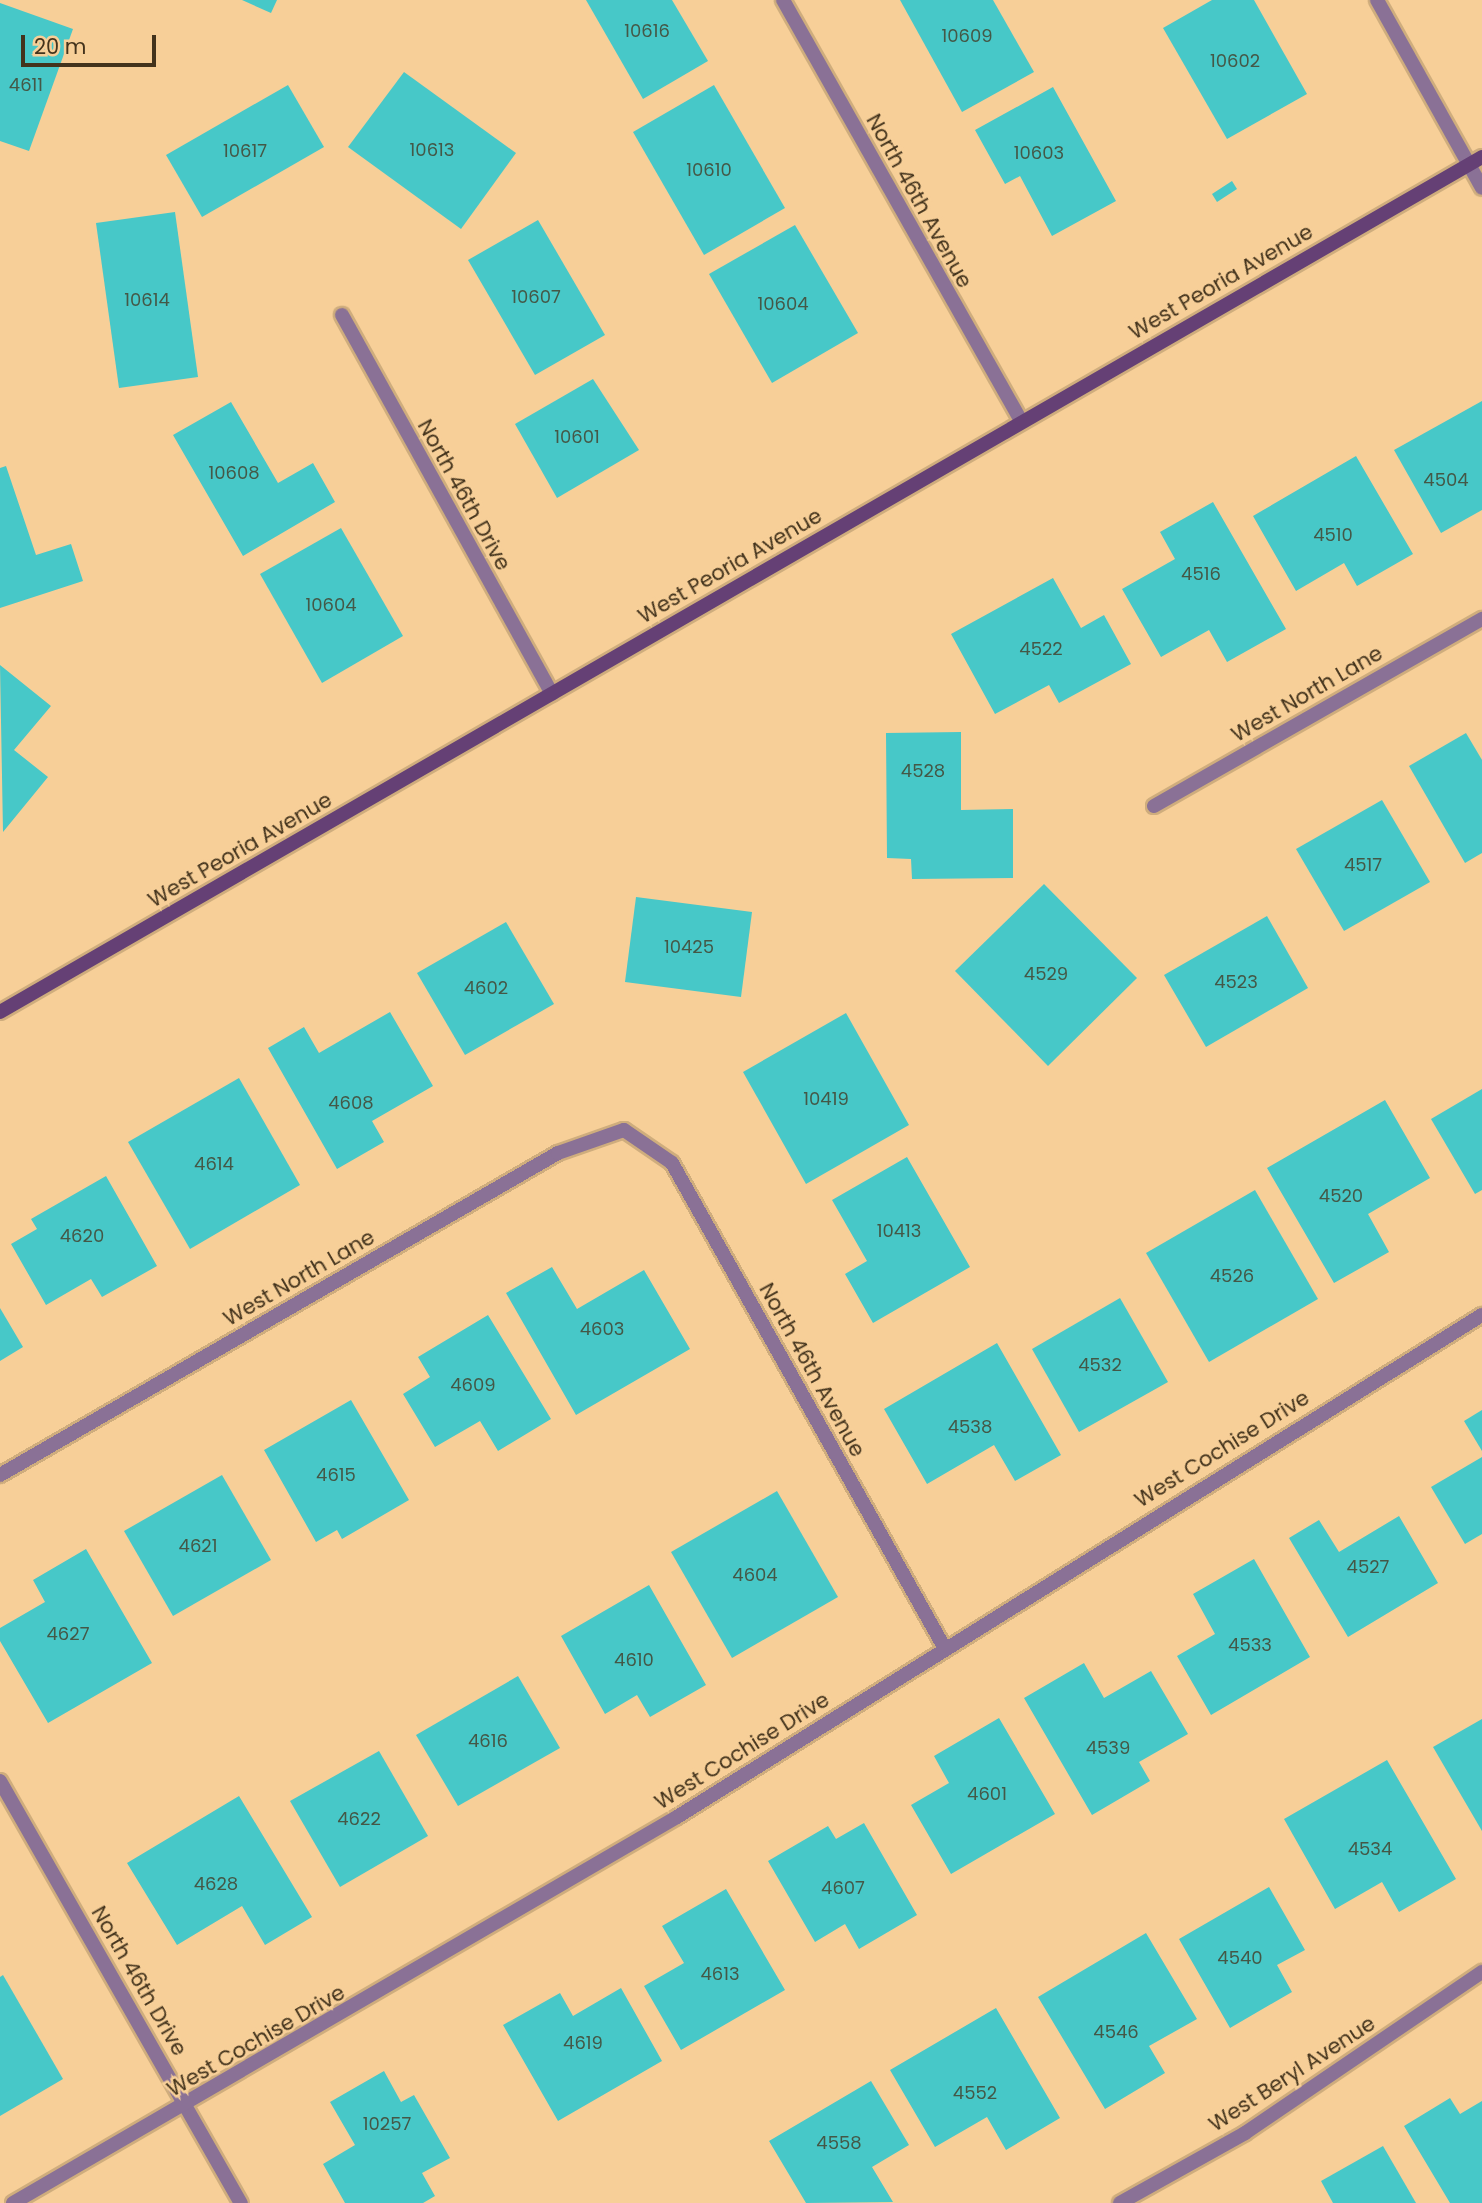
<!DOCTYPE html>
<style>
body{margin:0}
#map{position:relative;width:1482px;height:2203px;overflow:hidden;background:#f7cf98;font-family:Poppins,sans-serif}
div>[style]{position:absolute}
.building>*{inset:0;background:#47c8c8}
.roads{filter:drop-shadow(2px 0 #cfad7d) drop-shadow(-2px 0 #cfad7d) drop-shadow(0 2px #cfad7d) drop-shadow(0 -2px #cfad7d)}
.minor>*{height:14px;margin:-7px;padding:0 7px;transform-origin:7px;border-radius:7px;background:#8a7196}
.secondary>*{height:14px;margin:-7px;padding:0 7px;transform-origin:7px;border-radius:7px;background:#654075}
span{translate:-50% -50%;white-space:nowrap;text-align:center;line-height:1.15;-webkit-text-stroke:5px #f7cf98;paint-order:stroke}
.number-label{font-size:18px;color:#445847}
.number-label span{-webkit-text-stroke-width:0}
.street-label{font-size:21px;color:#43331c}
.scale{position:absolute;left:21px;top:35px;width:135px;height:32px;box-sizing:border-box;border:4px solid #43331c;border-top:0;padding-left:9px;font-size:21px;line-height:24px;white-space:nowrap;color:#43331c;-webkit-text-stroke:5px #f7cf98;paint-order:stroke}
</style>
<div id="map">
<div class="building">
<div style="clip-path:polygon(242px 0,277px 0,271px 13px)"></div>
<div style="clip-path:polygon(586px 0,672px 0,708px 61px,643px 99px)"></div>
<div style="clip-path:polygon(900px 0,993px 0,1034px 72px,962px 112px)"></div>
<div style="clip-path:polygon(1212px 0,1254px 0,1307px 94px,1227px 139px,1163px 28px)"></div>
<div style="clip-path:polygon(0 3px,73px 29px,29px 151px,0 141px)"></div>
<div style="clip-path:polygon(404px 72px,516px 153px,461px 229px,348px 147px)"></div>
<div style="clip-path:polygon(288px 85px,324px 147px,202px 217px,166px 155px)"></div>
<div style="clip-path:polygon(714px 85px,785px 208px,704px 255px,633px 132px)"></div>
<div style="clip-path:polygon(1053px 87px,1116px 201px,1052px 236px,1020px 176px,1005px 184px,975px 130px)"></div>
<div style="clip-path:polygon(1232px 181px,1237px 189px,1217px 202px,1212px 194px)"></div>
<div style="clip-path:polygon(175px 212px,198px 377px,119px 388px,96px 223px)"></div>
<div style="clip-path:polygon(538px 220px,605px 335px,535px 375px,468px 260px)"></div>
<div style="clip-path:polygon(795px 225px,858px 333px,772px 383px,709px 274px)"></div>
<div style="clip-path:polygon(593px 379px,639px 450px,557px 498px,515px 424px)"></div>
<div style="clip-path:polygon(1482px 401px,1482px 510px,1441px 533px,1394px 450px)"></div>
<div style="clip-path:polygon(231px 402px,278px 483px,313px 463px,335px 502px,243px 556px,173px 435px)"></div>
<div style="clip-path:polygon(1356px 456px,1413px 554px,1357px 586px,1344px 563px,1296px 591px,1253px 516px)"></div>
<div style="clip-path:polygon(6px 466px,36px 555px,71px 544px,83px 581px,0 608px,0 468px)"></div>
<div style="clip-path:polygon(1213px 502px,1286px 629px,1227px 662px,1209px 630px,1161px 657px,1122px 589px,1175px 559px,1160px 532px)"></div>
<div style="clip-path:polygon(341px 528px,403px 636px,322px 683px,260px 574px)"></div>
<div style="clip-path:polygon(1053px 578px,1081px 628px,1104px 615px,1131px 664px,1059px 703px,1049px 685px,995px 714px,951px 634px)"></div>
<div style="clip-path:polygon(0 665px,51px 706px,14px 750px,48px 777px,3px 832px)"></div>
<div style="clip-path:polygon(961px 732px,961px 810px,1013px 809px,1013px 878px,912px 879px,911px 859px,887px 858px,886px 733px)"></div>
<div style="clip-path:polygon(1466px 733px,1482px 760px,1482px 853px,1465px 863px,1409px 766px)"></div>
<div style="clip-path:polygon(1382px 800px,1430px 882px,1344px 931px,1296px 849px)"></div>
<div style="clip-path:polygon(1044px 884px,1137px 978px,1048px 1066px,955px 971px)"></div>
<div style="clip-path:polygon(636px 897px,752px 912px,741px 997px,625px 982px)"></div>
<div style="clip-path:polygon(1267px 916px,1308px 988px,1206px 1047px,1164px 975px)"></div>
<div style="clip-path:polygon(506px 922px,554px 1004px,465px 1055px,417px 973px)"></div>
<div style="clip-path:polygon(390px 1012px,433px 1086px,372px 1121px,384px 1142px,337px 1169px,268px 1048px,304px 1027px,319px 1053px)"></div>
<div style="clip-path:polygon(846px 1013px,909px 1125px,806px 1184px,743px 1072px)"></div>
<div style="clip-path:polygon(239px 1078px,300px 1185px,190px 1249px,128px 1142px)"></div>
<div style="clip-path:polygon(1482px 1089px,1482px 1190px,1475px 1194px,1431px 1119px)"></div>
<div style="clip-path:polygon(1385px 1100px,1430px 1178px,1368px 1214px,1389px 1252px,1334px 1283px,1267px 1168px)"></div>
<div style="clip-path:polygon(907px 1157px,970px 1267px,873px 1323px,845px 1274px,867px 1261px,832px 1200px)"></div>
<div style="clip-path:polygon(106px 1176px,157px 1266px,102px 1297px,91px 1279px,46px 1305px,11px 1244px,37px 1229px,31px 1219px)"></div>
<div style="clip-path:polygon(1255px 1190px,1318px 1299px,1209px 1362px,1146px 1253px)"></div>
<div style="clip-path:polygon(552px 1267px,577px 1309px,644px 1270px,690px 1349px,576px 1415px,506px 1293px)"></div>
<div style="clip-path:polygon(1120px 1298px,1168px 1382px,1079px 1432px,1032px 1349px)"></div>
<div style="clip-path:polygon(0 1308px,23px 1347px,0 1361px)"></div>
<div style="clip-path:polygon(488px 1315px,551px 1419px,498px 1451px,480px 1421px,435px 1447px,403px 1394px,430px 1377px,418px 1357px)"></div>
<div style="clip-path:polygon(997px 1343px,1061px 1455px,1015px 1481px,994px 1445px,927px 1484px,884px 1409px)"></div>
<div style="clip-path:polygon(351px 1400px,409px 1500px,342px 1539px,337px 1530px,316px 1542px,264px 1450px)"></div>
<div style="clip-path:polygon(1482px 1410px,1482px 1451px,1464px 1421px)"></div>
<div style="clip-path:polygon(1482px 1457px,1482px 1534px,1465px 1544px,1431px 1487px)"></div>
<div style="clip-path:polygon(222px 1475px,271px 1560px,173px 1616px,124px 1531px)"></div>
<div style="clip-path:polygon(777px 1491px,838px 1597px,732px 1658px,671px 1552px)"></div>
<div style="clip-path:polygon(1399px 1516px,1438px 1583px,1348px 1637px,1289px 1538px,1319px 1520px,1339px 1552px)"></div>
<div style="clip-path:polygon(86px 1549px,152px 1663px,48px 1723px,0 1641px,0 1628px,45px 1602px,33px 1580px)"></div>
<div style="clip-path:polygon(1254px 1559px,1310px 1657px,1211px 1715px,1177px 1656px,1215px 1634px,1193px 1594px)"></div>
<div style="clip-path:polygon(649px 1585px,706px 1685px,650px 1717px,637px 1695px,605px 1714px,561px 1636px)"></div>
<div style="clip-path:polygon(1084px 1663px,1104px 1698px,1151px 1671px,1188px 1734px,1139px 1762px,1150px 1781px,1092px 1815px,1024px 1698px)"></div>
<div style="clip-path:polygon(518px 1676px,560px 1748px,458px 1806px,416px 1735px)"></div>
<div style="clip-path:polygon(999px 1718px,1055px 1814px,951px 1874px,911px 1805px,949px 1783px,934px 1756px)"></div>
<div style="clip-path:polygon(1482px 1719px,1482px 1831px,1433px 1747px)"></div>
<div style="clip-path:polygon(379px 1751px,428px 1836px,340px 1887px,290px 1801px)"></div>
<div style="clip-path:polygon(1387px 1760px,1456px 1879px,1399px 1912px,1382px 1882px,1335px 1909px,1284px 1819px)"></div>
<div style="clip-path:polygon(239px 1796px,312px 1917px,265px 1945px,242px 1906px,177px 1945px,127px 1863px)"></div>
<div style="clip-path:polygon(864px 1823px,917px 1915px,859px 1949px,845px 1924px,815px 1942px,768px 1861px,828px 1826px,836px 1839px)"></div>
<div style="clip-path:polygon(1269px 1887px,1305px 1950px,1277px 1965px,1292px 1992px,1230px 2028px,1179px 1939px)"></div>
<div style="clip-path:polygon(726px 1889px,785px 1990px,681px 2050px,644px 1986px,684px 1963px,662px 1926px)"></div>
<div style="clip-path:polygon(1146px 1933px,1197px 2019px,1149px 2046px,1165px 2073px,1105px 2109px,1038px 1997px)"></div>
<div style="clip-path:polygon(3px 1975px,63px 2079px,0 2116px,0 1977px)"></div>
<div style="clip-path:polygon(621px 1988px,662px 2061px,558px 2121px,503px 2025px,560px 1993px,573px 2016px)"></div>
<div style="clip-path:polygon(996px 2008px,1060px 2118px,1006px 2150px,987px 2117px,935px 2147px,890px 2070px)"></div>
<div style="clip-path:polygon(384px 2071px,401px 2102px,414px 2095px,450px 2158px,422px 2173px,435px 2196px,423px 2203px,345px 2203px,323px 2164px,355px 2145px,330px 2102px)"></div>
<div style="clip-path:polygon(871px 2081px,909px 2145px,872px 2167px,893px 2202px,806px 2203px,769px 2141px)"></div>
<div style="clip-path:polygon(1450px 2098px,1460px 2114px,1482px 2101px,1482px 2203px,1450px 2203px,1404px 2126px)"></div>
<div style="clip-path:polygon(1383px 2146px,1416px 2203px,1333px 2203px,1321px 2181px)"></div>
</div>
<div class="roads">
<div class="minor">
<div style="left:783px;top:0;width:484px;rotate:60.5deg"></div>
<div style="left:1377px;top:0;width:215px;rotate:60.8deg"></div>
<div style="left:342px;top:315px;width:433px;rotate:61deg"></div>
<div style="left:1154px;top:806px;width:378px;rotate:-29.7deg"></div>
<div style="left:0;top:1475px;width:644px;rotate:-29.99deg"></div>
<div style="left:558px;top:1153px;width:70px;rotate:-19.2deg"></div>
<div style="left:624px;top:1130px;width:58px;rotate:34.5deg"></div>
<div style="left:672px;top:1163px;width:555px;rotate:60.66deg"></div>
<div style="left:0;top:1781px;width:486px;rotate:60.3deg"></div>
<div style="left:13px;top:2203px;width:768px;rotate:-30.17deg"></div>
<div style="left:677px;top:1817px;width:949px;rotate:-31.95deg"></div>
<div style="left:1120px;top:2203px;width:143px;rotate:-29.2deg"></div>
<div style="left:1245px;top:2133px;width:287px;rotate:-34.2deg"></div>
</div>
<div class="secondary">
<div style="left:0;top:1012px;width:1711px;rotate:-29.98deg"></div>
</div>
</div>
<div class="number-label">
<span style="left:647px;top:31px">10616</span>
<span style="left:967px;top:36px">10609</span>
<span style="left:1235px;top:61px">10602</span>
<span style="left:26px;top:85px">4611</span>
<span style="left:432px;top:150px">10613</span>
<span style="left:245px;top:151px">10617</span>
<span style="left:1039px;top:153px">10603</span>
<span style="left:709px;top:170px">10610</span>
<span style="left:536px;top:297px">10607</span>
<span style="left:147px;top:300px">10614</span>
<span style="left:783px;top:304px">10604</span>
<span style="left:577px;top:437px">10601</span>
<span style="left:234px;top:473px">10608</span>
<span style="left:1446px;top:480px">4504</span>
<span style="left:1333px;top:535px">4510</span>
<span style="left:1201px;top:574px">4516</span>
<span style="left:331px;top:605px">10604</span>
<span style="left:1041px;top:649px">4522</span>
<span style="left:923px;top:771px">4528</span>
<span style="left:1363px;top:865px">4517</span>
<span style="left:689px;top:947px">10425</span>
<span style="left:1046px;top:974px">4529</span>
<span style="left:1236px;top:982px">4523</span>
<span style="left:486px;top:988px">4602</span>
<span style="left:826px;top:1099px">10419</span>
<span style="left:351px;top:1103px">4608</span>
<span style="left:214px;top:1164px">4614</span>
<span style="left:1341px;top:1196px">4520</span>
<span style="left:899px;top:1231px">10413</span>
<span style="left:82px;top:1236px">4620</span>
<span style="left:1232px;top:1276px">4526</span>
<span style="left:602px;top:1329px">4603</span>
<span style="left:1100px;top:1365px">4532</span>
<span style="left:473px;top:1385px">4609</span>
<span style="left:970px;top:1427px">4538</span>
<span style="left:336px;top:1475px">4615</span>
<span style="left:198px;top:1546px">4621</span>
<span style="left:1368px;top:1567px">4527</span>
<span style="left:755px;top:1575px">4604</span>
<span style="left:68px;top:1634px">4627</span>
<span style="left:1250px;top:1645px">4533</span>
<span style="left:634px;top:1660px">4610</span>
<span style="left:488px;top:1741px">4616</span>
<span style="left:1108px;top:1748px">4539</span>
<span style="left:987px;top:1794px">4601</span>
<span style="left:359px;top:1819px">4622</span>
<span style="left:1370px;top:1849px">4534</span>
<span style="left:216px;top:1884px">4628</span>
<span style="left:843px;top:1888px">4607</span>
<span style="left:1240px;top:1958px">4540</span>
<span style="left:720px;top:1974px">4613</span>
<span style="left:1116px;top:2032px">4546</span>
<span style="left:583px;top:2043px">4619</span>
<span style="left:975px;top:2093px">4552</span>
<span style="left:387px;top:2124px">10257</span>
<span style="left:839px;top:2143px">4558</span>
</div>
<div class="street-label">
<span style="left:919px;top:201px;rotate:61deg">North 46th Avenue</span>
<span style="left:1221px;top:282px;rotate:-30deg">West Peoria Avenue</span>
<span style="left:464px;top:495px;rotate:61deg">North 46th Drive</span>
<span style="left:730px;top:566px;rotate:-30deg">West Peoria Avenue</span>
<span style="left:1307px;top:694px;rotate:-30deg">West North Lane</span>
<span style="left:240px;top:850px;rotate:-30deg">West Peoria Avenue</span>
<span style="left:299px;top:1278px;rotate:-30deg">West North Lane</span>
<span style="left:812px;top:1370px;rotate:61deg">North 46th Avenue</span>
<span style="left:1222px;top:1449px;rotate:-32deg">West Cochise Drive</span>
<span style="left:742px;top:1751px;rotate:-32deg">West Cochise Drive</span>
<span style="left:139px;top:1981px;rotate:60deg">North 46th Drive</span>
<span style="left:256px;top:2041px;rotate:-30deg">West Cochise Drive</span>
<span style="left:1292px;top:2074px;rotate:-33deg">West Beryl Avenue</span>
</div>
<div class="scale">20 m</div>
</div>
